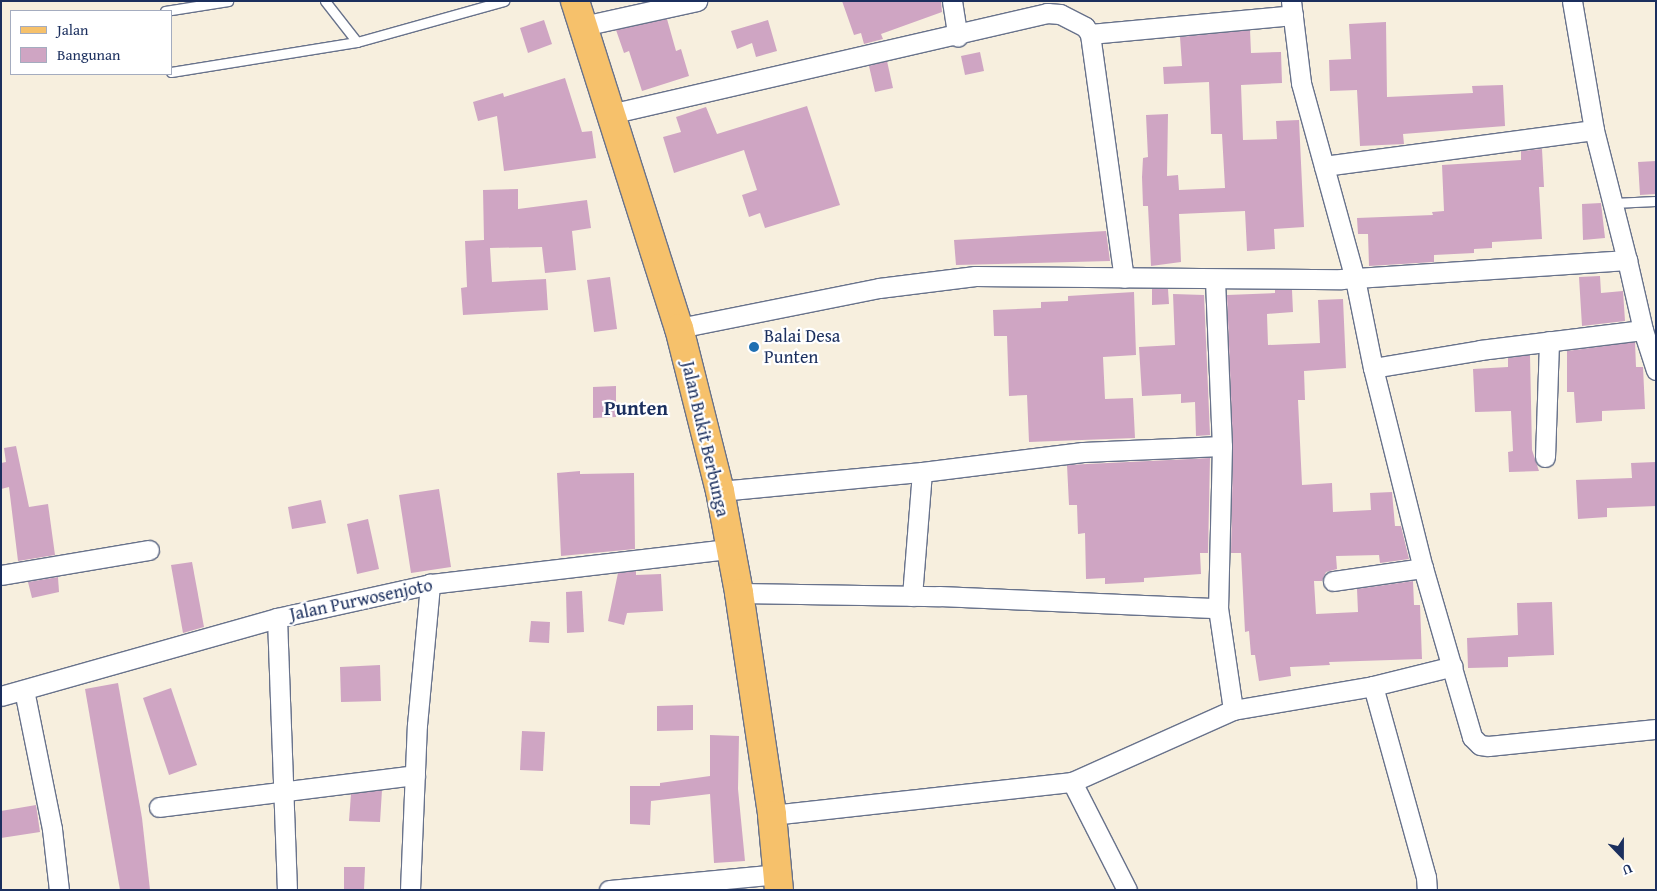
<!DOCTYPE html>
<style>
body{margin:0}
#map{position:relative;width:1657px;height:891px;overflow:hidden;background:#f7efde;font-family:"Gentium Book Plus",serif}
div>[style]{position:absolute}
.building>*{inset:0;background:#cfa5c3}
.roads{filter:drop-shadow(1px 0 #68728b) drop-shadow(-1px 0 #68728b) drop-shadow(0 1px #68728b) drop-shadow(0 -1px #68728b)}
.service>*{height:9px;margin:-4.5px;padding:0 4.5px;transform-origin:4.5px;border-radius:4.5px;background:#fff}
.minor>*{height:19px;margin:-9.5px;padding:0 9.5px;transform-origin:9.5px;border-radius:9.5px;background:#fff}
.primary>*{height:28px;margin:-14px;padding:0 14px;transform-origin:14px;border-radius:14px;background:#f6c16b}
.dots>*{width:14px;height:14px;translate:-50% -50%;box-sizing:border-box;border:2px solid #fff;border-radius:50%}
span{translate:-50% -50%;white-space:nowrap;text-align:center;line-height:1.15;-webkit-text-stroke:4.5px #fff;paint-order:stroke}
.poi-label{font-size:18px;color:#1b2f5e}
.left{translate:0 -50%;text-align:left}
.street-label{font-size:18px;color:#1b2f5e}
.quarter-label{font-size:20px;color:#1b2f5e;font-weight:700}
.frame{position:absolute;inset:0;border:2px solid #1b2f5e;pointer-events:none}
.legend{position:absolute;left:10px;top:10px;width:162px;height:65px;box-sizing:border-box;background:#fff;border:1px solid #a4acbf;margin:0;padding:6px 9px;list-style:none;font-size:15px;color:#1b2f5e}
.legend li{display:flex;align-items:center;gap:10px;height:25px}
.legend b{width:25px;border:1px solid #a4acbf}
.north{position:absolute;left:1597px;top:831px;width:50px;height:50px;-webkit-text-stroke:4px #fff;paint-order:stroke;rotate:158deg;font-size:14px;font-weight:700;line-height:20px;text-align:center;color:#1b2f5e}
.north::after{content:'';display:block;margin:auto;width:18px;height:22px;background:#1b2f5e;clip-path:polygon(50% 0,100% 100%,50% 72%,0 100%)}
</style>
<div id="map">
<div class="building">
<div style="clip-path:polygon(842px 1px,941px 1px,942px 12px,881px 34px,883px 39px,864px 44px,861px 33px,854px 35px)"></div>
<div style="clip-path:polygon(667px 19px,676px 51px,681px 49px,689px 76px,642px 91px,629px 51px,624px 53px,616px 30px)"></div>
<div style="clip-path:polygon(544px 20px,552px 44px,528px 53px,520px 28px)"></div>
<div style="clip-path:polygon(768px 20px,777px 51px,756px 57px,752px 43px,737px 49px,731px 31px)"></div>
<div style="clip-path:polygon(1386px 22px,1387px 97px,1473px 93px,1472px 86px,1503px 85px,1505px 126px,1403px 134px,1404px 144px,1360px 146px,1357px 90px,1330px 91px,1329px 60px,1351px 59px,1349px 24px)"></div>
<div style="clip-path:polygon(1250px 30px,1251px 53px,1281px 52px,1282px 83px,1241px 85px,1243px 140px,1277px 139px,1276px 121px,1299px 120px,1304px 227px,1274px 229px,1275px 249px,1247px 251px,1245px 211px,1179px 214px,1181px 262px,1151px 266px,1148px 206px,1143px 206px,1142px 177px,1143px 158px,1148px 157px,1146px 115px,1168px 114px,1167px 176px,1178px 175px,1179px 190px,1225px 188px,1222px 134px,1211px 134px,1209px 82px,1164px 84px,1163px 67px,1182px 66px,1180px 37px)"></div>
<div style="clip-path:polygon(980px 52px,984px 71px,965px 75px,961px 56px)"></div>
<div style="clip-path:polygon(887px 61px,893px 88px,875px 92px,869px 66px)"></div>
<div style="clip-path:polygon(565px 78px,582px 132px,592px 131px,596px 158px,504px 171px,497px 116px,478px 121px,473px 102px,503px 93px,504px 97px)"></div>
<div style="clip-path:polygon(807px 106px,840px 205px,765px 228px,760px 213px,749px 217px,742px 195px,757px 190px,744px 150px,674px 173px,663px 137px,681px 132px,676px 117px,706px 107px,717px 134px)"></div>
<div style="clip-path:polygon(1542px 149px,1544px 187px,1539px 187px,1542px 239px,1492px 242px,1492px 248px,1474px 249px,1474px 253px,1434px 255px,1434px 262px,1369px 266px,1368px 234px,1358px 234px,1357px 218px,1433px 215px,1432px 212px,1444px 211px,1442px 165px,1521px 160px,1521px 151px)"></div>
<div style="clip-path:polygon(1656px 161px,1656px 194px,1640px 195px,1638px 162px)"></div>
<div style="clip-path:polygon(518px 189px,518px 209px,587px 200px,591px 228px,572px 231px,576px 270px,545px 273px,542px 247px,490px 248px,492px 282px,546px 279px,548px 310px,463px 315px,461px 288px,467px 287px,465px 241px,484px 240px,483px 190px)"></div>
<div style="clip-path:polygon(1601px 203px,1605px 238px,1583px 240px,1582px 204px)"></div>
<div style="clip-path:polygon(1106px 231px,1110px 261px,956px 265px,954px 240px)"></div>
<div style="clip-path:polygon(1600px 276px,1601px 293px,1623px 291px,1625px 321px,1582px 326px,1579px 277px)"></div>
<div style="clip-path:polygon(610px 277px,617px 329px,594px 332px,587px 280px)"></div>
<div style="clip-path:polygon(1152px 289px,1168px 289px,1169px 304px,1152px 305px)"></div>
<div style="clip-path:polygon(1275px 290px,1292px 290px,1293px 312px,1267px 314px,1268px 345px,1320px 343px,1318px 300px,1343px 299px,1346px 368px,1304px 371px,1305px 400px,1298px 400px,1302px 485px,1332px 483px,1333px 512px,1371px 510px,1370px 493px,1392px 492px,1395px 526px,1401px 526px,1409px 559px,1380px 563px,1379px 555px,1336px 556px,1337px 569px,1326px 572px,1322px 581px,1314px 581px,1316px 614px,1358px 612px,1357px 589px,1413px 581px,1414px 605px,1420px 605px,1422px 659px,1329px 662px,1330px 665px,1290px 667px,1291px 676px,1259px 681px,1255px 655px,1251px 655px,1249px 631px,1245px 632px,1241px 553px,1231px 553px,1233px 446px,1227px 295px,1275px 293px)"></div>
<div style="clip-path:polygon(1134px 292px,1136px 355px,1103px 357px,1105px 399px,1133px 398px,1135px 438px,1029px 442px,1027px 395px,1009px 396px,1007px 336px,994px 336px,993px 310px,1041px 308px,1041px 302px,1068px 301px,1068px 296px)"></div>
<div style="clip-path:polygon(1173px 294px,1204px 295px,1210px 435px,1196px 436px,1195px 402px,1181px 403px,1181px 394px,1142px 396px,1139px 347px,1175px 345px)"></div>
<div style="clip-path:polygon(1635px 342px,1636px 367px,1643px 367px,1645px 409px,1602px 411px,1602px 421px,1576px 423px,1574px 392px,1567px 392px,1567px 351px)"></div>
<div style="clip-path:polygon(1530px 355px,1532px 450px,1539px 471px,1509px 472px,1508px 452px,1513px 451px,1511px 411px,1475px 412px,1473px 369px,1508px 367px,1508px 358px)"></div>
<div style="clip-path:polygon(616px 386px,616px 417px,593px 418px,593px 387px)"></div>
<div style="clip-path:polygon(16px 446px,29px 507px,48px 504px,55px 555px,18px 561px,9px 487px,1px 489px,1px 463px,6px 462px,4px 448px)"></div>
<div style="clip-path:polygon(1210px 458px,1208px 553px,1200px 553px,1201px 574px,1144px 578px,1144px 582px,1105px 584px,1105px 578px,1086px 579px,1085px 533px,1078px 534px,1077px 505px,1069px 505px,1067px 465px)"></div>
<div style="clip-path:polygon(1656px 462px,1656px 506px,1607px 508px,1607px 517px,1578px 519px,1576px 480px,1632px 478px,1631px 463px)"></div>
<div style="clip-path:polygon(580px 471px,580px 474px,634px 473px,635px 549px,561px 556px,557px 473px)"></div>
<div style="clip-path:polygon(439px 489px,451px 567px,411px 573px,399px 495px)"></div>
<div style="clip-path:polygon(321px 500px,326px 523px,292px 529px,288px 507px)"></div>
<div style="clip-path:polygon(368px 519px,379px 569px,357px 574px,347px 524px)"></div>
<div style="clip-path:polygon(192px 562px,204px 627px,183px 633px,171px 565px)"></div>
<div style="clip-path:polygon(636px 571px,636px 575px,661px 574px,663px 611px,627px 613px,624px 625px,608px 621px,618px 573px)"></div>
<div style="clip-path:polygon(58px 577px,59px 592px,32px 598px,28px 582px)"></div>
<div style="clip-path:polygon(582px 591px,584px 632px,567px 633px,566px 592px)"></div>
<div style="clip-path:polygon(1552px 602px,1554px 655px,1508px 657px,1508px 667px,1468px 668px,1467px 638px,1518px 635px,1517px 603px)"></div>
<div style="clip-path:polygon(531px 621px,550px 622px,549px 643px,529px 642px)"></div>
<div style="clip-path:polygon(380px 665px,381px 701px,341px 702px,340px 667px)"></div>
<div style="clip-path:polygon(118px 683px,142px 818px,150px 890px,120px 890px,85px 689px)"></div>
<div style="clip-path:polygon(171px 688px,197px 765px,169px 775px,143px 698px)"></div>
<div style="clip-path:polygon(693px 705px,693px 730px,657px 731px,657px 706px)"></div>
<div style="clip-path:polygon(522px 731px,545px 732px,543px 771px,520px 770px)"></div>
<div style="clip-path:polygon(710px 735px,739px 736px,738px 789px,745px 861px,714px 863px,710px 794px,651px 801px,650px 825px,630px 824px,630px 786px,660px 786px,660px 783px,710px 776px)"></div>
<div style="clip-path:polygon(382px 790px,380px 822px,349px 821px,351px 794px)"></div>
<div style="clip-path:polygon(36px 805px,40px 832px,1px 838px,1px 811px)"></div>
<div style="clip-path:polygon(344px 867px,365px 867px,364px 890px,344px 890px)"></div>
</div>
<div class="roads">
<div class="service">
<div style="left:325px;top:1px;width:52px;rotate:52deg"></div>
<div style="left:165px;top:11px;width:64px;rotate:-9deg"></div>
<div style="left:171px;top:72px;width:188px;rotate:-9.2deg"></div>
<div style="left:357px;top:42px;width:153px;rotate:-15.6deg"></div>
<div style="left:1613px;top:203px;width:43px;rotate:-2.7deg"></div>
</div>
<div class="minor">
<div style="left:952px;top:1px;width:36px;rotate:81deg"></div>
<div style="left:1291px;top:1px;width:83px;rotate:83deg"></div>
<div style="left:1301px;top:83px;width:203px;rotate:74.6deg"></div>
<div style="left:1355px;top:279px;width:91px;rotate:78.6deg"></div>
<div style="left:1373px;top:368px;width:206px;rotate:76deg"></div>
<div style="left:1423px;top:568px;width:176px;rotate:73.8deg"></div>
<div style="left:1472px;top:737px;width:11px;rotate:45deg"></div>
<div style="left:1480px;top:745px;width:8px;rotate:7deg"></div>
<div style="left:1488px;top:746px;width:169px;rotate:-5.8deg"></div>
<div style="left:1572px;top:1px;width:131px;rotate:80.3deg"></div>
<div style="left:1594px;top:130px;width:134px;rotate:75.8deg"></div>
<div style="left:583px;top:26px;width:117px;rotate:-12.4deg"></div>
<div style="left:1090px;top:34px;width:204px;rotate:-5.3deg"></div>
<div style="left:610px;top:114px;width:449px;rotate:-13deg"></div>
<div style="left:1047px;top:13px;width:13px;rotate:4deg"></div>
<div style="left:1060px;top:14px;width:28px;rotate:27deg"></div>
<div style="left:1085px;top:27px;width:9px;rotate:54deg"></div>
<div style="left:1090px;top:34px;width:246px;rotate:82.1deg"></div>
<div style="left:1324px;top:166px;width:272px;rotate:-7.6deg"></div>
<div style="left:1215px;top:280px;width:166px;rotate:87.6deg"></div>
<div style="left:1222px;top:446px;width:162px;rotate:91.4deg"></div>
<div style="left:1218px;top:608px;width:103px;rotate:81.6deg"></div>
<div style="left:679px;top:328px;width:204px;rotate:-11.3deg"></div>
<div style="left:879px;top:288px;width:97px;rotate:-7.1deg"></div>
<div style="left:975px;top:276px;width:366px;rotate:0.5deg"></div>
<div style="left:1341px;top:279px;width:287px;rotate:-3.8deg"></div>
<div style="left:1627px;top:260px;width:72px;rotate:77.1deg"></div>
<div style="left:1643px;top:330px;width:42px;rotate:72deg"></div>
<div style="left:1373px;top:368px;width:109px;rotate:-9.5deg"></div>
<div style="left:1480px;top:350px;width:164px;rotate:-7deg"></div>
<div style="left:1545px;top:457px;width:116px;rotate:-88deg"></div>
<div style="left:720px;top:491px;width:203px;rotate:-5.4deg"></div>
<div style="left:922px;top:472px;width:162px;rotate:-7.1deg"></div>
<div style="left:1083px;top:452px;width:139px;rotate:-2.5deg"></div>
<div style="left:1px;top:575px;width:150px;rotate:-9.6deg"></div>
<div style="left:1333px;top:581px;width:91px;rotate:-8.2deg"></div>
<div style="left:739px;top:593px;width:200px;rotate:0.9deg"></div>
<div style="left:939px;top:596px;width:279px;rotate:2.5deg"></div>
<div style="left:912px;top:596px;width:124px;rotate:-85.4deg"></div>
<div style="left:277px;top:618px;width:272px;rotate:87.9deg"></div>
<div style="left:1373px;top:686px;width:198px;rotate:74.5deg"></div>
<div style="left:1426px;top:877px;width:13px;rotate:86deg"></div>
<div style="left:24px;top:690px;width:142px;rotate:78.6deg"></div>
<div style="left:52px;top:829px;width:61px;rotate:83.5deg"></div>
<div style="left:1px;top:696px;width:287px;rotate:-15.8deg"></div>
<div style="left:277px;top:618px;width:157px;rotate:-12.5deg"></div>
<div style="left:430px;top:584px;width:301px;rotate:-6.7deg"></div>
<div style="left:1072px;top:782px;width:176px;rotate:-24.1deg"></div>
<div style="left:1233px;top:710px;width:142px;rotate:-9.7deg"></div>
<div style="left:1373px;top:686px;width:82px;rotate:-14deg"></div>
<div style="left:159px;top:807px;width:258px;rotate:-7.1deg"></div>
<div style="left:772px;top:815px;width:302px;rotate:-6.3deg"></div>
<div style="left:1072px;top:782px;width:121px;rotate:63deg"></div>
<div style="left:410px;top:890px;width:165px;rotate:-87.6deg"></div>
<div style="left:417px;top:725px;width:142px;rotate:-84.7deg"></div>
<div style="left:609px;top:890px;width:169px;rotate:-5.4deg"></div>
</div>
<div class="primary">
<div style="left:575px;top:1px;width:343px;rotate:72.4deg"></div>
<div style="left:679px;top:328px;width:168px;rotate:75.9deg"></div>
<div style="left:720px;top:491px;width:104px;rotate:79.4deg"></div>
<div style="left:739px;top:593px;width:224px;rotate:81.5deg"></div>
<div style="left:772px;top:815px;width:75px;rotate:84.7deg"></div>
</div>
</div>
<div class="dots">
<div style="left:754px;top:347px;background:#1f6fb2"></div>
</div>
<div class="poi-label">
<span class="left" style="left:764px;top:347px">Balai Desa<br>Punten</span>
</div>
<div class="street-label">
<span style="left:705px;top:439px;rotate:77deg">Jalan Bukit Berbunga</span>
<span style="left:361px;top:600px;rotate:-12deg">Jalan Purwosenjoto</span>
</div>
<div class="quarter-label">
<span style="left:636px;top:407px">Punten</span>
</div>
<div class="frame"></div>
<ul class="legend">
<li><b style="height:6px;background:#f6c16b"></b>Jalan</li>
<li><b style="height:14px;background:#cfa5c3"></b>Bangunan</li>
</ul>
<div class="north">U</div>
</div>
